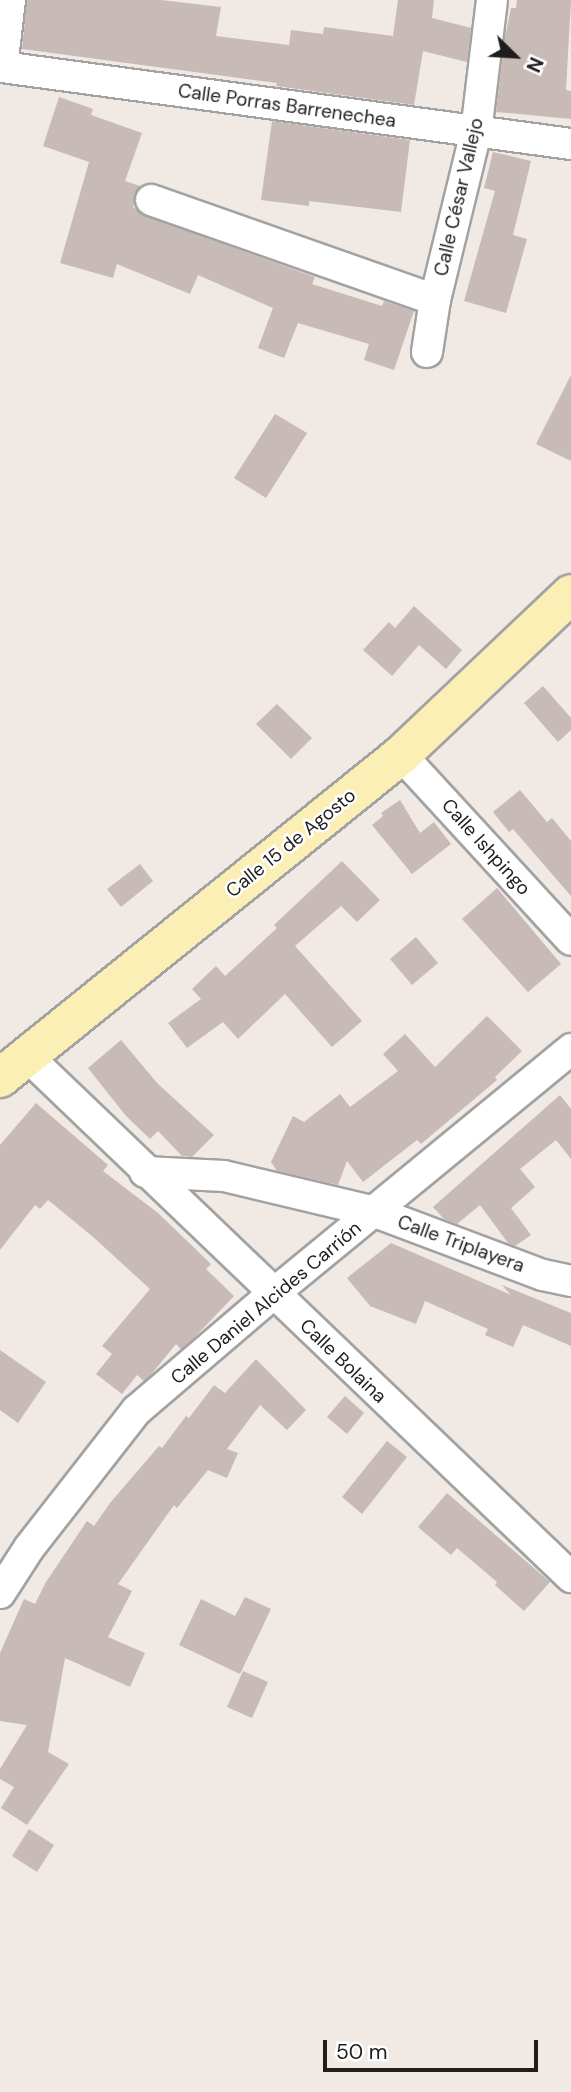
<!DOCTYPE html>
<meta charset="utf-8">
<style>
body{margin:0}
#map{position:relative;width:571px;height:2092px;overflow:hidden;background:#f0e9e4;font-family:"DM Sans",sans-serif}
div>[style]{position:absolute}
.building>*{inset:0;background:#c8bab7}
.roads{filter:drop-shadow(2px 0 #a2a2a2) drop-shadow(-2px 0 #a2a2a2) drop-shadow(0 2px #a2a2a2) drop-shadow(0 -2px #a2a2a2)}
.street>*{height:30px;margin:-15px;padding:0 15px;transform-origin:15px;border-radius:15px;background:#fff}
.secondary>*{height:38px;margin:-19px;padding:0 19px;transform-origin:19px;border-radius:19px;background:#fbefb6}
span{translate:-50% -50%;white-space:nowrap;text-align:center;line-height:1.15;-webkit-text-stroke:5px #fff;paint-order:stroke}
.street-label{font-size:19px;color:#1e1e1e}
.north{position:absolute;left:480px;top:21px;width:70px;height:70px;-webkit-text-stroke:5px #fff;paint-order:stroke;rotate:114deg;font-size:19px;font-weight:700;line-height:28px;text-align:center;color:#1e1e1e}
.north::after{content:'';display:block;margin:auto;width:24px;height:32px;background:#1e1e1e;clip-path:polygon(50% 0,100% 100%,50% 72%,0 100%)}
.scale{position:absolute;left:323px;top:2040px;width:215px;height:32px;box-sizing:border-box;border:4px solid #1e1e1e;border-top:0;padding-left:9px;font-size:21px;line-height:24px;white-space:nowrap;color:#1e1e1e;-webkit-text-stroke:5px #fff;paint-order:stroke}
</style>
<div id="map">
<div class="building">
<div style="clip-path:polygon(27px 0,161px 0,221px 7px,216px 36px,289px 45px,291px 30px,323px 34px,324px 27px,393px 36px,398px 0,434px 0,432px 18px,471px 28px,467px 62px,423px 51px,414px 105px,276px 86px,277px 83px,22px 49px)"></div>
<div style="clip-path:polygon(517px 0,571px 0,566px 90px,571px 91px,571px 119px,496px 112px,505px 37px,511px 8px,516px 8px)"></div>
<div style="clip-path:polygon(59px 97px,93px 109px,91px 115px,142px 133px,125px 181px,140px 186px,133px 207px,145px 216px,315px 277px,312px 284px,382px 306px,384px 301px,414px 311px,394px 370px,364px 360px,369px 344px,298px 323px,284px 358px,258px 348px,273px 308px,198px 275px,190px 294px,117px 264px,113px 278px,60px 263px,89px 162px,43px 146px)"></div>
<div style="clip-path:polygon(272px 121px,410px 140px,401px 212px,309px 201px,309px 206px,261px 200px)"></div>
<div style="clip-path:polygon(493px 152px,531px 161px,513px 235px,527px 239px,506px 313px,464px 301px,495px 191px,484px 188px)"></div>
<div style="clip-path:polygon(571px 375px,571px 461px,536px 444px)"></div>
<div style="clip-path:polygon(275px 414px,307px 433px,266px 498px,234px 478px)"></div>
<div style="clip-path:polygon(414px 606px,462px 650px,446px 669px,419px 645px,392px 676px,363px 650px,389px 622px,395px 628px)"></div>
<div style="clip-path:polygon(543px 686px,571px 718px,571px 730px,558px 742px,524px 703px)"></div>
<div style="clip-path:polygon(277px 704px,312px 738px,291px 759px,256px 724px)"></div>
<div style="clip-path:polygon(520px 790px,547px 822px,552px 818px,571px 841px,571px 896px,513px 829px,509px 832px,493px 812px)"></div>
<div style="clip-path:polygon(400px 800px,420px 833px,434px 822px,451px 844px,412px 874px,372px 825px,383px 816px,381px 813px)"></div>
<div style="clip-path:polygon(342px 861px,380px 900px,357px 922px,341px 906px,295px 946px,362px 1021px,332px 1047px,285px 994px,238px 1039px,223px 1022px,187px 1048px,168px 1023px,201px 999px,192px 989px,216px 966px,225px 976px,277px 928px,274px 925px)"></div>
<div style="clip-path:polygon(140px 864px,153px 881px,121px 907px,107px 889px)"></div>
<div style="clip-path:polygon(497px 888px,561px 964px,528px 992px,462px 919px)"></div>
<div style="clip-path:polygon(416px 937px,438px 963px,412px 985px,390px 959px)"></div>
<div style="clip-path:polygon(487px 1016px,522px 1051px,495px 1077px,497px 1080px,421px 1144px,417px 1140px,363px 1182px,347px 1161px,338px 1185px,277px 1171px,271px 1162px,293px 1116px,304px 1122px,340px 1094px,350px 1107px,398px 1071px,383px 1054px,405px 1034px,435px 1067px)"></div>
<div style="clip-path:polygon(121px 1040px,158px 1084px,214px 1135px,192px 1157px,182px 1156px,158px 1131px,150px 1139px,126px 1116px,88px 1068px)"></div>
<div style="clip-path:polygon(560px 1095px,571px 1109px,571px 1159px,556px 1140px,520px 1169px,535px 1187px,511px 1208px,531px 1235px,515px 1246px,508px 1243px,480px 1205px,457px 1224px,444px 1219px,433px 1207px)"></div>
<div style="clip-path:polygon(36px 1103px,108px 1165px,103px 1171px,158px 1213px,211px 1264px,206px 1269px,234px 1296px,191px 1341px,181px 1349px,176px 1344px,149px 1377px,144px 1381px,137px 1375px,122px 1394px,96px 1374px,112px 1354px,102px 1346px,150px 1289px,92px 1236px,48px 1200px,40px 1209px,35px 1205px,0 1250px,0 1145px)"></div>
<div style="clip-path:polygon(391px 1243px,511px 1295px,502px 1285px,571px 1313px,571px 1346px,523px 1325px,513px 1347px,485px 1335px,488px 1329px,425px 1301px,416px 1324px,370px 1306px,347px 1278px)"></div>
<div style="clip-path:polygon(0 1350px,46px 1382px,18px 1423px,0 1410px)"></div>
<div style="clip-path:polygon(256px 1359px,306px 1410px,287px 1430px,260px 1405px,227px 1449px,238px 1453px,227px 1478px,208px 1470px,177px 1508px,174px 1505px,118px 1584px,132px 1591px,108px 1637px,145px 1653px,130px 1687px,65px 1658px,48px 1752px,69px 1764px,27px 1825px,1px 1808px,14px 1787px,0 1779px,0 1769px,27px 1725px,0 1721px,0 1653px,24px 1599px,35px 1604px,46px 1582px,87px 1521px,94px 1526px,110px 1503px,159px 1446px,162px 1448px,186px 1416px,189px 1418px,214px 1385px,225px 1393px)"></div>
<div style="clip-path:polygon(345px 1396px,364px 1413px,347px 1434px,327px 1417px)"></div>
<div style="clip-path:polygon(387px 1441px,407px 1457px,362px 1514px,342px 1497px)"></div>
<div style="clip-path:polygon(447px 1493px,550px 1582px,524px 1611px,495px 1585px,497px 1582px,457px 1548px,451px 1555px,418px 1527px)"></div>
<div style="clip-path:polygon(245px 1597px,271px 1609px,240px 1674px,179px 1645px,201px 1599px,235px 1616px)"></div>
<div style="clip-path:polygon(243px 1671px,268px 1682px,252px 1718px,227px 1707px)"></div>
<div style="clip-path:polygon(29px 1829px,54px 1845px,37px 1872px,12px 1856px)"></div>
</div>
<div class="roads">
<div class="street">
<div style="left:10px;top:0;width:67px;rotate:96.8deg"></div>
<div style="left:2px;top:67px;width:574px;rotate:7.71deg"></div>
<div style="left:151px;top:200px;width:301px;rotate:19.4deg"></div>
<div style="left:427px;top:352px;width:53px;rotate:-81.3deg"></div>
<div style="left:435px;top:300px;width:173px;rotate:-76.3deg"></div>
<div style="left:476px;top:132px;width:133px;rotate:-83.1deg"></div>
<div style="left:401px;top:755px;width:251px;rotate:47.4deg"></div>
<div style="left:26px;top:1055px;width:755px;rotate:43.77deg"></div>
<div style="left:145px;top:1172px;width:79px;rotate:2.9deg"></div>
<div style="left:224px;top:1176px;width:155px;rotate:13.4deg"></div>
<div style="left:375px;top:1212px;width:179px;rotate:20.6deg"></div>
<div style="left:543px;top:1275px;width:29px;rotate:12deg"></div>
<div style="left:0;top:1593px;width:54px;rotate:-57.2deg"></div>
<div style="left:29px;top:1548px;width:175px;rotate:-52deg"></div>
<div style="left:137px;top:1410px;width:179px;rotate:-40.5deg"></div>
<div style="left:273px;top:1294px;width:386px;rotate:-39.4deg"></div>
</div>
<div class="secondary">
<div style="left:0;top:1078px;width:515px;rotate:-38.85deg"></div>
<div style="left:401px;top:755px;width:234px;rotate:-43.4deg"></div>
</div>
</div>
<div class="street-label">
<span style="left:287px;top:106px;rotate:8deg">Calle Porras Barrenechea</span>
<span style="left:459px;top:197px;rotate:-77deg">Calle César Vallejo</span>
<span style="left:291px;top:843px;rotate:-39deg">Calle 15 de Agosto</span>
<span style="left:486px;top:847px;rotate:48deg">Calle Ishpingo</span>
<span style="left:461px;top:1244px;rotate:20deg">Calle Triplayera</span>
<span style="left:266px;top:1303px;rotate:-40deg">Calle Daniel Alcides Carrión</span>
<span style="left:343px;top:1361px;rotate:44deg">Calle Bolaina</span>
</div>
<div class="north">N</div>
<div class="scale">50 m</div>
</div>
